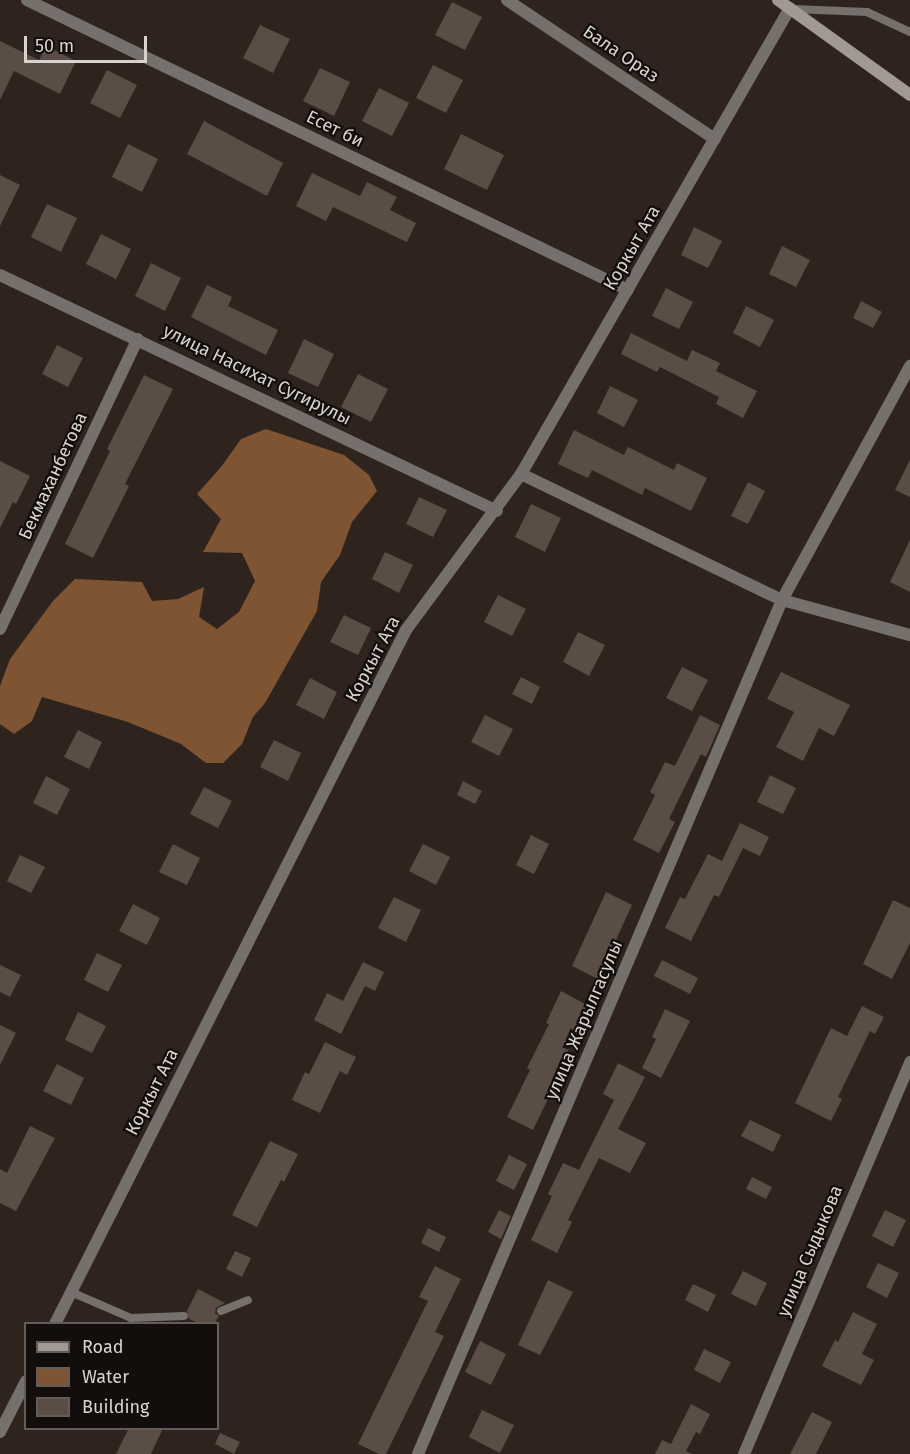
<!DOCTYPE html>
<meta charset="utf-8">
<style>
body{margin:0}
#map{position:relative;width:910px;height:1454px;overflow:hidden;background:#2e241d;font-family:"Fira Sans",sans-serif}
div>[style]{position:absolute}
.water>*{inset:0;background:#7f5432}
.building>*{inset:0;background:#594d45}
.lane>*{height:8px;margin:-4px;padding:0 4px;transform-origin:4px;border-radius:4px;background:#75706c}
.street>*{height:12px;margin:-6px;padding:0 6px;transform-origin:6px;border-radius:6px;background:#75706c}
.secondary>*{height:12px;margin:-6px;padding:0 6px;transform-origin:6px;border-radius:6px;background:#a29993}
span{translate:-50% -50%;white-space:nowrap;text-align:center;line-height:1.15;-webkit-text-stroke:4.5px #130e0b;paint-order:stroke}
.street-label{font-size:18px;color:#d9d3ce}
.legend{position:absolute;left:24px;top:1322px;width:195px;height:108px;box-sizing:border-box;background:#130e0b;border:2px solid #625d59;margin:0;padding:8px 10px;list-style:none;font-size:18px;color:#d9d3ce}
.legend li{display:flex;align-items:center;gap:12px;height:30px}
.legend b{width:30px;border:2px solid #625d59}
.scale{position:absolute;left:24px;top:36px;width:123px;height:27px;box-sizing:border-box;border:3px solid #d9d3ce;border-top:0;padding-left:8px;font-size:18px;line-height:21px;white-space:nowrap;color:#d9d3ce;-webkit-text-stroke:4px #130e0b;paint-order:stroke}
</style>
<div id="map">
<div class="water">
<div style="clip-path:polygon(266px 429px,344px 455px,369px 475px,377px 491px,352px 522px,340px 555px,321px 582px,317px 611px,265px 703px,253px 717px,242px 744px,223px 763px,206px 763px,181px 744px,128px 722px,42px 697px,32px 721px,14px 734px,0 724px,0 686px,10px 659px,53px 601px,75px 579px,142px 582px,152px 601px,178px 599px,204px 587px,199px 617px,217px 629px,239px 612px,255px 581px,242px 553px,203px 552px,221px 519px,197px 494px,221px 467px,241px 439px)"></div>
</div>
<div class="building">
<div style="clip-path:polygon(452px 2px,482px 17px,465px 50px,435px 35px)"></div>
<div style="clip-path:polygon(260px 25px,290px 39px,273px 73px,243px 58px)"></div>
<div style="clip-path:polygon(0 41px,39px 60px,46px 46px,76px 61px,60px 94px,14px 71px,0 100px)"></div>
<div style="clip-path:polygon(433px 65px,463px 80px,446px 113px,416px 98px)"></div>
<div style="clip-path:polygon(320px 68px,350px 82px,334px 116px,303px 101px)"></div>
<div style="clip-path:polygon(107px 70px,137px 85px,120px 118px,90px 103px)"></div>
<div style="clip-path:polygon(379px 88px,409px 103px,392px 136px,362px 121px)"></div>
<div style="clip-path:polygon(204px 121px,283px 163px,267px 196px,187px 154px)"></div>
<div style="clip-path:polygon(461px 134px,504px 155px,487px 190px,444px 169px)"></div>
<div style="clip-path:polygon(128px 144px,158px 159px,142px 192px,112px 177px)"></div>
<div style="clip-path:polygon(312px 173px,360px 196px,367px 182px,397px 197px,390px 210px,416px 223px,407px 242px,333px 207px,326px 221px,296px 206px)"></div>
<div style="clip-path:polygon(0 175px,20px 185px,0 226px)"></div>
<div style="clip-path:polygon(47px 204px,77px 218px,61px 252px,31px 237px)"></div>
<div style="clip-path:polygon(694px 227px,722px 241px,708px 268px,681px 255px)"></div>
<div style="clip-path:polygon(101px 234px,131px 249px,116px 279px,86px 264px)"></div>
<div style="clip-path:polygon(782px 246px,810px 260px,796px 287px,769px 274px)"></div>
<div style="clip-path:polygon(151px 263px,181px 278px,165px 311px,135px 296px)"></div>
<div style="clip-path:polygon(207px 285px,232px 297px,228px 306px,278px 330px,266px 355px,191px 317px)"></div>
<div style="clip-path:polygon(666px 288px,693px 302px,679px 329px,652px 316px)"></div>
<div style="clip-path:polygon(861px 301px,882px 312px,873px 328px,853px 318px)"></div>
<div style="clip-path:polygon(746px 306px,774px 320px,760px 347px,733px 333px)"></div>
<div style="clip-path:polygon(631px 333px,687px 361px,692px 350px,720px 363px,716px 371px,757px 391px,743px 418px,716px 404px,719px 397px,660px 367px,657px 372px,621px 354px)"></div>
<div style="clip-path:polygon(304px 339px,334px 354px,318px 387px,288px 373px)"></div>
<div style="clip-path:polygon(57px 345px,83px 358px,68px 387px,42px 374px)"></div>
<div style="clip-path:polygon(358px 374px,388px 389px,371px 422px,341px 407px)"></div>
<div style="clip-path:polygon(144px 375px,173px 389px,125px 484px,129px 486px,93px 558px,65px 544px,110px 451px,107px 449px)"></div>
<div style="clip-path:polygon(610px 386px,638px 400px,624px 427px,597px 413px)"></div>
<div style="clip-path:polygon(574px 430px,624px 455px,628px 447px,674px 470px,677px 463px,707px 478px,691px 511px,645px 488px,642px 495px,592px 470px,588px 478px,558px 464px)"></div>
<div style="clip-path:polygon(910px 460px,910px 497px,895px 490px)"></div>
<div style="clip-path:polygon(0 461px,30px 476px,16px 504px,13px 502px,0 528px)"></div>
<div style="clip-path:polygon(748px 482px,765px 491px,748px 524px,731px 516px)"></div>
<div style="clip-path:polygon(419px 497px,447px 510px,433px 537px,406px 524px)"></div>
<div style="clip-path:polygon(531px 504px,561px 518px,545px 552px,515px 537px)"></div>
<div style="clip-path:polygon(910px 540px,910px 592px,890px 582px)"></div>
<div style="clip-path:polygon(385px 552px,413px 565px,399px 593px,372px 579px)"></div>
<div style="clip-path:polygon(498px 595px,526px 609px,512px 636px,484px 622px)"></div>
<div style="clip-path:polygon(344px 615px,371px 628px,358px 655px,330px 642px)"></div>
<div style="clip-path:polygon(578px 632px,605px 645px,589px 676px,563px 662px)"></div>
<div style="clip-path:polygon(682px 667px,708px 680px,692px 711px,666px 698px)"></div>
<div style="clip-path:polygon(781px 672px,850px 705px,834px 736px,819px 728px,803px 761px,776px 747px,794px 712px,767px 699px)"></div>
<div style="clip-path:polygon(521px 677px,540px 687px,532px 704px,512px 694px)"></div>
<div style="clip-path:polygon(310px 678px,337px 692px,324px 719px,296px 705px)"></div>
<div style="clip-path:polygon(485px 715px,513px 729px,499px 756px,471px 742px)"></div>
<div style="clip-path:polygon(700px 715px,720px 725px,706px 757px,701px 754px,669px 819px,675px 822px,659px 853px,633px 840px,655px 795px,650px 792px,665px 762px,675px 766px)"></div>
<div style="clip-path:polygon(78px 730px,102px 742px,89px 769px,64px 757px)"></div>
<div style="clip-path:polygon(274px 740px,301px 753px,288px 781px,260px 767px)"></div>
<div style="clip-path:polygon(770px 775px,796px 788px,783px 814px,757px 802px)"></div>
<div style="clip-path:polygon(46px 776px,70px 789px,57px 815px,33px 803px)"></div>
<div style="clip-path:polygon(463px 781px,482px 791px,475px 804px,457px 795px)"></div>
<div style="clip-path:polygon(204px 787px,232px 801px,218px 828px,190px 814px)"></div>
<div style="clip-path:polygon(740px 823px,769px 837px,760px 856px,743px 848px,719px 897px,714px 895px,691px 941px,665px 928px,680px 897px,685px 899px,708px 854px,722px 861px)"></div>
<div style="clip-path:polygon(531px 835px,549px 844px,534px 874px,516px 865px)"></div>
<div style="clip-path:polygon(173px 844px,200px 858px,187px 885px,159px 872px)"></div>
<div style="clip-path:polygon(423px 844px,450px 857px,436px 885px,409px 871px)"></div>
<div style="clip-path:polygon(20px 855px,45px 867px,31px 893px,7px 881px)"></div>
<div style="clip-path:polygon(606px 892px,632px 905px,598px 979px,572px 966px)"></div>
<div style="clip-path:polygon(394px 897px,421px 910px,406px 942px,378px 928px)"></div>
<div style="clip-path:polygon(893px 900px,910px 908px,910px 943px,892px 979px,863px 964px)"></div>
<div style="clip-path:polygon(133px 904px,160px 918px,147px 945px,119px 931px)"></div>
<div style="clip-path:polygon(97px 953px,122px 965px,108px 992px,84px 980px)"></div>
<div style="clip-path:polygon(662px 960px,698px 978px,690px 994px,654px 976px)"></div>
<div style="clip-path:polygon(363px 962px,384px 972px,375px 991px,365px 986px,341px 1034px,314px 1020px,327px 993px,343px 1001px)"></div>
<div style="clip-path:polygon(0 965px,21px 975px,10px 997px,0 992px)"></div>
<div style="clip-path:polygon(561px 991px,587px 1005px,565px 1049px,569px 1050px,545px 1098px,548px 1099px,533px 1130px,507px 1117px,530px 1070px,527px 1068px,549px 1024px,546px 1023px)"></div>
<div style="clip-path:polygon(862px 1006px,884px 1017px,875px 1034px,870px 1031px,838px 1097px,842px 1099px,831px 1121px,795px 1103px,831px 1028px,847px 1036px)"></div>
<div style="clip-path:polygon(665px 1009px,690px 1021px,661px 1078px,642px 1068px,656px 1039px,652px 1037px)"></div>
<div style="clip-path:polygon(78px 1012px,106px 1026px,92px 1053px,65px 1040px)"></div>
<div style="clip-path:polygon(0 1025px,16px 1033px,0 1065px)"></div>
<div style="clip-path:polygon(325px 1042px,356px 1057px,347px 1075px,340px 1071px,320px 1113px,292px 1100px,305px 1072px,309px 1074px)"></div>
<div style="clip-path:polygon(618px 1063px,645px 1077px,618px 1129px,646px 1143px,630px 1173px,599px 1158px,568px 1220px,572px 1222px,557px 1253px,531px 1240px,552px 1196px,548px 1194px,563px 1163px,579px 1170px,614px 1100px,603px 1094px)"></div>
<div style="clip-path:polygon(57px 1064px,84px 1078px,71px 1105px,43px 1091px)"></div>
<div style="clip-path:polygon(750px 1120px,781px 1135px,773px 1152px,741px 1136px)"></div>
<div style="clip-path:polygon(30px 1126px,55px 1138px,16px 1211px,0 1203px,0 1169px,7px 1173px)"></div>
<div style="clip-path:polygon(270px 1141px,298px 1154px,284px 1182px,281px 1180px,257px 1227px,232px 1215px)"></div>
<div style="clip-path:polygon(509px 1155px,527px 1164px,514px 1190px,496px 1181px)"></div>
<div style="clip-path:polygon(752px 1177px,772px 1187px,766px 1199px,746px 1189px)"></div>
<div style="clip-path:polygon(499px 1210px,511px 1216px,501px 1239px,488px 1232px)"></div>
<div style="clip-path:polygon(885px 1210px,906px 1220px,893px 1247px,872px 1236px)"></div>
<div style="clip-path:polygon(428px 1228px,446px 1237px,439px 1252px,421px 1243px)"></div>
<div style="clip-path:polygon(235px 1251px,251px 1258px,242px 1277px,226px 1269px)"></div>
<div style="clip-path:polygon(878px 1263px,899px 1273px,887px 1298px,866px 1287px)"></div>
<div style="clip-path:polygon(435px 1266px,461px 1279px,435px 1332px,444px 1336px,386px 1454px,379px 1454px,358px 1444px,428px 1301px,419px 1297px)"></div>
<div style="clip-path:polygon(743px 1271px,767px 1283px,756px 1306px,731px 1294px)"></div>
<div style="clip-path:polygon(548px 1280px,573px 1292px,540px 1355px,518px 1345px)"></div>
<div style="clip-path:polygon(693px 1284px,716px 1295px,708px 1312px,685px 1300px)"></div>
<div style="clip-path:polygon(198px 1289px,225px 1303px,216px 1308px,215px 1313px,219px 1316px,215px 1323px,199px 1323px,189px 1319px,187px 1311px)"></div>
<div style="clip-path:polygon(853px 1312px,877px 1324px,862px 1354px,874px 1360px,861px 1385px,822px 1366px,835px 1340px,838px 1342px)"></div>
<div style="clip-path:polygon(480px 1341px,506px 1354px,491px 1385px,465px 1372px)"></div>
<div style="clip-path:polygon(704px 1349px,731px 1362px,720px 1383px,694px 1370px)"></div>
<div style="clip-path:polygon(691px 1404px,710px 1414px,700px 1434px,696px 1432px,686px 1451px,692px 1454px,655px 1454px,662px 1440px,671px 1444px)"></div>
<div style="clip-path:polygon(482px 1410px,514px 1425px,500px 1453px,469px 1437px)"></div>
<div style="clip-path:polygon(812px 1412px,832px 1422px,816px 1454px,790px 1454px)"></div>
<div style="clip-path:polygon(129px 1428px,163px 1428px,151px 1454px,116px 1454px)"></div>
<div style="clip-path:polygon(220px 1433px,240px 1442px,234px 1454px,215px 1444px)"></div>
</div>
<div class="lane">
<div style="left:793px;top:9px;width:74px;rotate:2.3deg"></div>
<div style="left:867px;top:12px;width:47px;rotate:24.9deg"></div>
<div style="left:71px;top:1292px;width:65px;rotate:23.4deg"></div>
<div style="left:131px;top:1318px;width:53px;rotate:-2.2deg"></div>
<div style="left:221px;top:1311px;width:29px;rotate:-22deg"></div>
</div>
<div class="street">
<div style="left:27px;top:0;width:667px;rotate:25.76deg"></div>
<div style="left:507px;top:0;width:250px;rotate:33.8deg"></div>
<div style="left:0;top:275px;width:550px;rotate:25.4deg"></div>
<div style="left:521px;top:474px;width:290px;rotate:25.8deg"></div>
<div style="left:782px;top:600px;width:133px;rotate:15.3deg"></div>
<div style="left:0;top:629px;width:321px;rotate:-64.6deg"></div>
<div style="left:55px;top:1324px;width:778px;rotate:-63.17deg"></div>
<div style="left:406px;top:630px;width:194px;rotate:-53.6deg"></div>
<div style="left:521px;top:474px;width:538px;rotate:-60deg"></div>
<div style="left:0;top:1432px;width:57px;rotate:-63deg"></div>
<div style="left:418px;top:1454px;width:928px;rotate:-66.91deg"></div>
<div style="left:782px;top:600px;width:267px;rotate:-61.3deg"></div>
<div style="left:744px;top:1454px;width:426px;rotate:-67deg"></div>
</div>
<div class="secondary">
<div style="left:778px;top:0;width:163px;rotate:35.7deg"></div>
</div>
<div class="street-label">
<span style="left:621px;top:54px;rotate:34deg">Бала Ораз</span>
<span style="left:335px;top:129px;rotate:26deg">Есет би</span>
<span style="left:632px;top:248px;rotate:-60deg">Коркыт Ата</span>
<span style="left:257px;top:375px;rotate:26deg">улица Насихат Сугирулы</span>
<span style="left:53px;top:476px;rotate:-65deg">Бекмаханбетова</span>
<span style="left:373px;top:659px;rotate:-62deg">Коркыт Ата</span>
<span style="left:584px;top:1020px;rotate:-67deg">улица Жарылгасулы</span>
<span style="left:152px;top:1092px;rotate:-63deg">Коркыт Ата</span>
<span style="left:810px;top:1251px;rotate:-67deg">улица Сыдыкова</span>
</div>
<ul class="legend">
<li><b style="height:8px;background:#a29993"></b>Road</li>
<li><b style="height:16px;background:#7f5432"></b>Water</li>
<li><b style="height:16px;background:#594d45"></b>Building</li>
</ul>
<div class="scale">50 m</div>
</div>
